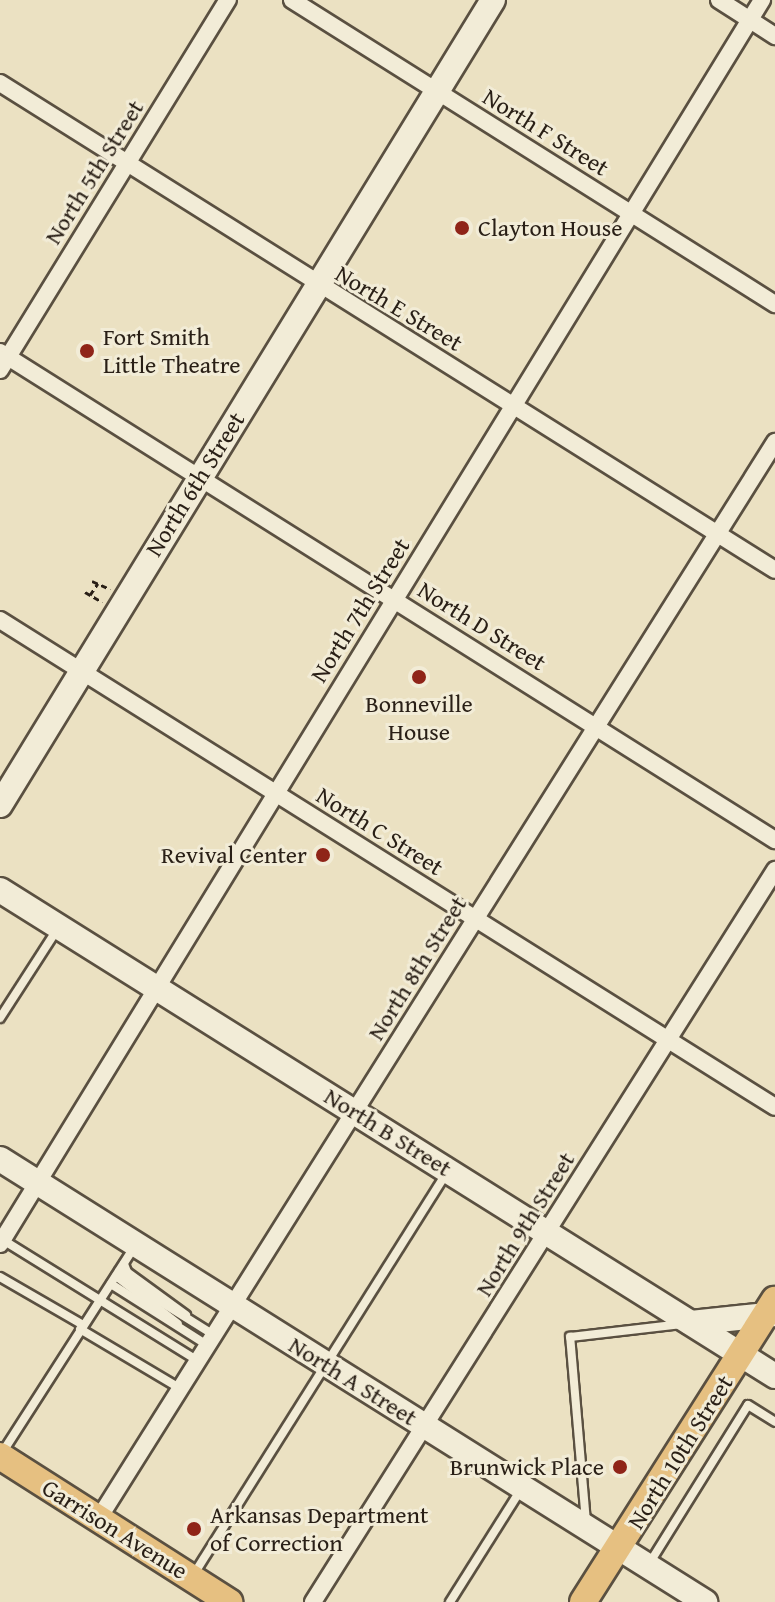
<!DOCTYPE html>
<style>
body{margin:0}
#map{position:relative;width:775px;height:1602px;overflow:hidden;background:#ebe1c2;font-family:"Gentium Book Plus",serif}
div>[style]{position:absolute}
.path>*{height:3px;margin-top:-1.5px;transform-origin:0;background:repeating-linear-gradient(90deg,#291f16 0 6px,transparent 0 10px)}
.roads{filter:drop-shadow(2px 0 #5a5041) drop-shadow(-2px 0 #5a5041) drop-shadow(0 2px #5a5041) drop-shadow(0 -2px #5a5041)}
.lane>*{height:8px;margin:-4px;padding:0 4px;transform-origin:4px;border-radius:4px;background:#f2ecd7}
.street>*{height:16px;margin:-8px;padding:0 8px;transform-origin:8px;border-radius:8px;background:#f2ecd7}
.secondary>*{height:24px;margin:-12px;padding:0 12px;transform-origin:12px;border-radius:12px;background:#f2ecd7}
.primary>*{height:26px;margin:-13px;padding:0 13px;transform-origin:13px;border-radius:13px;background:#e6c081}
.dots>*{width:22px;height:22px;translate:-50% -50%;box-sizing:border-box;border:4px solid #f2ecd7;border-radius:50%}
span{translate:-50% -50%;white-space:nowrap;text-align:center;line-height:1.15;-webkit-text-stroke:6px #f2ecd7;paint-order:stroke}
.street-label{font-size:24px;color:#291f16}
.poi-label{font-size:24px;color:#291f16}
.left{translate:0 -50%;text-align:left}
.right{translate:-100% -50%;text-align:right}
</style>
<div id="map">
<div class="path">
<div style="left:92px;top:581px;width:20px;rotate:24deg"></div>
<div style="left:85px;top:592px;width:20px;rotate:30deg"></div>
<div style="left:90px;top:595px;width:14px;rotate:-56deg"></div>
</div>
<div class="roads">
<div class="lane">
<div style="left:0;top:1018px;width:103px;rotate:-57.2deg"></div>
<div style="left:3px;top:1240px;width:229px;rotate:31.8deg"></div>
<div style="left:124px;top:1264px;width:9px;rotate:69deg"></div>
<div style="left:127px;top:1272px;width:73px;rotate:36.1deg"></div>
<div style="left:119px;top:1271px;width:21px;rotate:43deg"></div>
<div style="left:134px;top:1285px;width:94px;rotate:32deg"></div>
<div style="left:116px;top:1276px;width:78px;rotate:37.7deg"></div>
<div style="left:0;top:1277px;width:96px;rotate:30deg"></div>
<div style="left:111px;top:1284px;width:114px;rotate:32.4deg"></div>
<div style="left:80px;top:1329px;width:117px;rotate:30.7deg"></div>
<div style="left:2px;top:1453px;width:246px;rotate:-57.3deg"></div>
<div style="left:586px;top:1522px;width:186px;rotate:-94.9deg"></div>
<div style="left:570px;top:1337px;width:113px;rotate:-6.6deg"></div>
<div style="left:649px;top:1564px;width:187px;rotate:-58.1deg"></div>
<div style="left:748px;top:1405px;width:32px;rotate:32deg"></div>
<div style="left:194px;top:1574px;width:475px;rotate:-57.8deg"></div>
<div style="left:450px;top:1602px;width:131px;rotate:-57.8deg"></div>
</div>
<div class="street">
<div style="left:292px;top:0;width:571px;rotate:32.19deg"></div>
<div style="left:719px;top:0;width:67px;rotate:32.7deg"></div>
<div style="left:0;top:83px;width:915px;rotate:32.14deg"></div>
<div style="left:0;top:352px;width:916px;rotate:32.2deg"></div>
<div style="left:0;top:370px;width:435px;rotate:-58.4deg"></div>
<div style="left:0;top:620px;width:915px;rotate:32.14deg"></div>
<div style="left:0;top:1244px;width:1459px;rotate:-58.51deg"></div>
<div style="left:99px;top:1518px;width:1271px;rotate:-57.86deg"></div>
<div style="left:313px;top:1602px;width:866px;rotate:-57.74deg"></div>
</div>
<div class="secondary">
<div style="left:0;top:805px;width:944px;rotate:-58.52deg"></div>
<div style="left:0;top:890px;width:915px;rotate:32.09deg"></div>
<div style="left:0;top:1159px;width:833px;rotate:32.14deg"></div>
<div style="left:691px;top:1323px;width:84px;rotate:-6.1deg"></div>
</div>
<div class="primary">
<div style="left:0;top:1456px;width:272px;rotate:32.5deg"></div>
<div style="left:583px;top:1602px;width:358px;rotate:-57.6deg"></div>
</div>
</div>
<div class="dots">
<div style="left:462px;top:228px;background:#8f2418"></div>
<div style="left:87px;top:351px;background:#8f2418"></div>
<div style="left:419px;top:677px;background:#8f2418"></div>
<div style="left:323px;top:855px;background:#8f2418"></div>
<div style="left:620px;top:1467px;background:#8f2418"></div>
<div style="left:194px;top:1529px;background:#8f2418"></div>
</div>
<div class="street-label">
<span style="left:546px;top:132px;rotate:32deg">North F Street</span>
<span style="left:94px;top:172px;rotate:-58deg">North 5th Street</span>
<span style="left:399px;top:308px;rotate:31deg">North E Street</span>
<span style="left:195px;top:484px;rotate:-58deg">North 6th Street</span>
<span style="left:360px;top:610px;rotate:-58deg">North 7th Street</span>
<span style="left:482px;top:626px;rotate:32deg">North D Street</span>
<span style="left:380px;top:831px;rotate:32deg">North C Street</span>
<span style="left:417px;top:968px;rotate:-58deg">North 8th Street</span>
<span style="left:388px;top:1132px;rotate:32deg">North B Street</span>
<span style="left:525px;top:1224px;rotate:-58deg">North 9th Street</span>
<span style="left:353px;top:1381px;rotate:32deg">North A Street</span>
<span style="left:680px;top:1452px;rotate:-58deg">North 10th Street</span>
<span style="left:115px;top:1529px;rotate:32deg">Garrison Avenue</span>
</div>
<div class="poi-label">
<span class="left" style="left:478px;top:228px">Clayton House</span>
<span class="left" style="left:103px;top:351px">Fort Smith<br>Little Theatre</span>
<span style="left:419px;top:718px">Bonneville<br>House</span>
<span class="right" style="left:307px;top:855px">Revival Center</span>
<span class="right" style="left:604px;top:1467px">Brunwick Place</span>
<span class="left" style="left:210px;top:1529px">Arkansas Department<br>of Correction</span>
</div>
</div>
